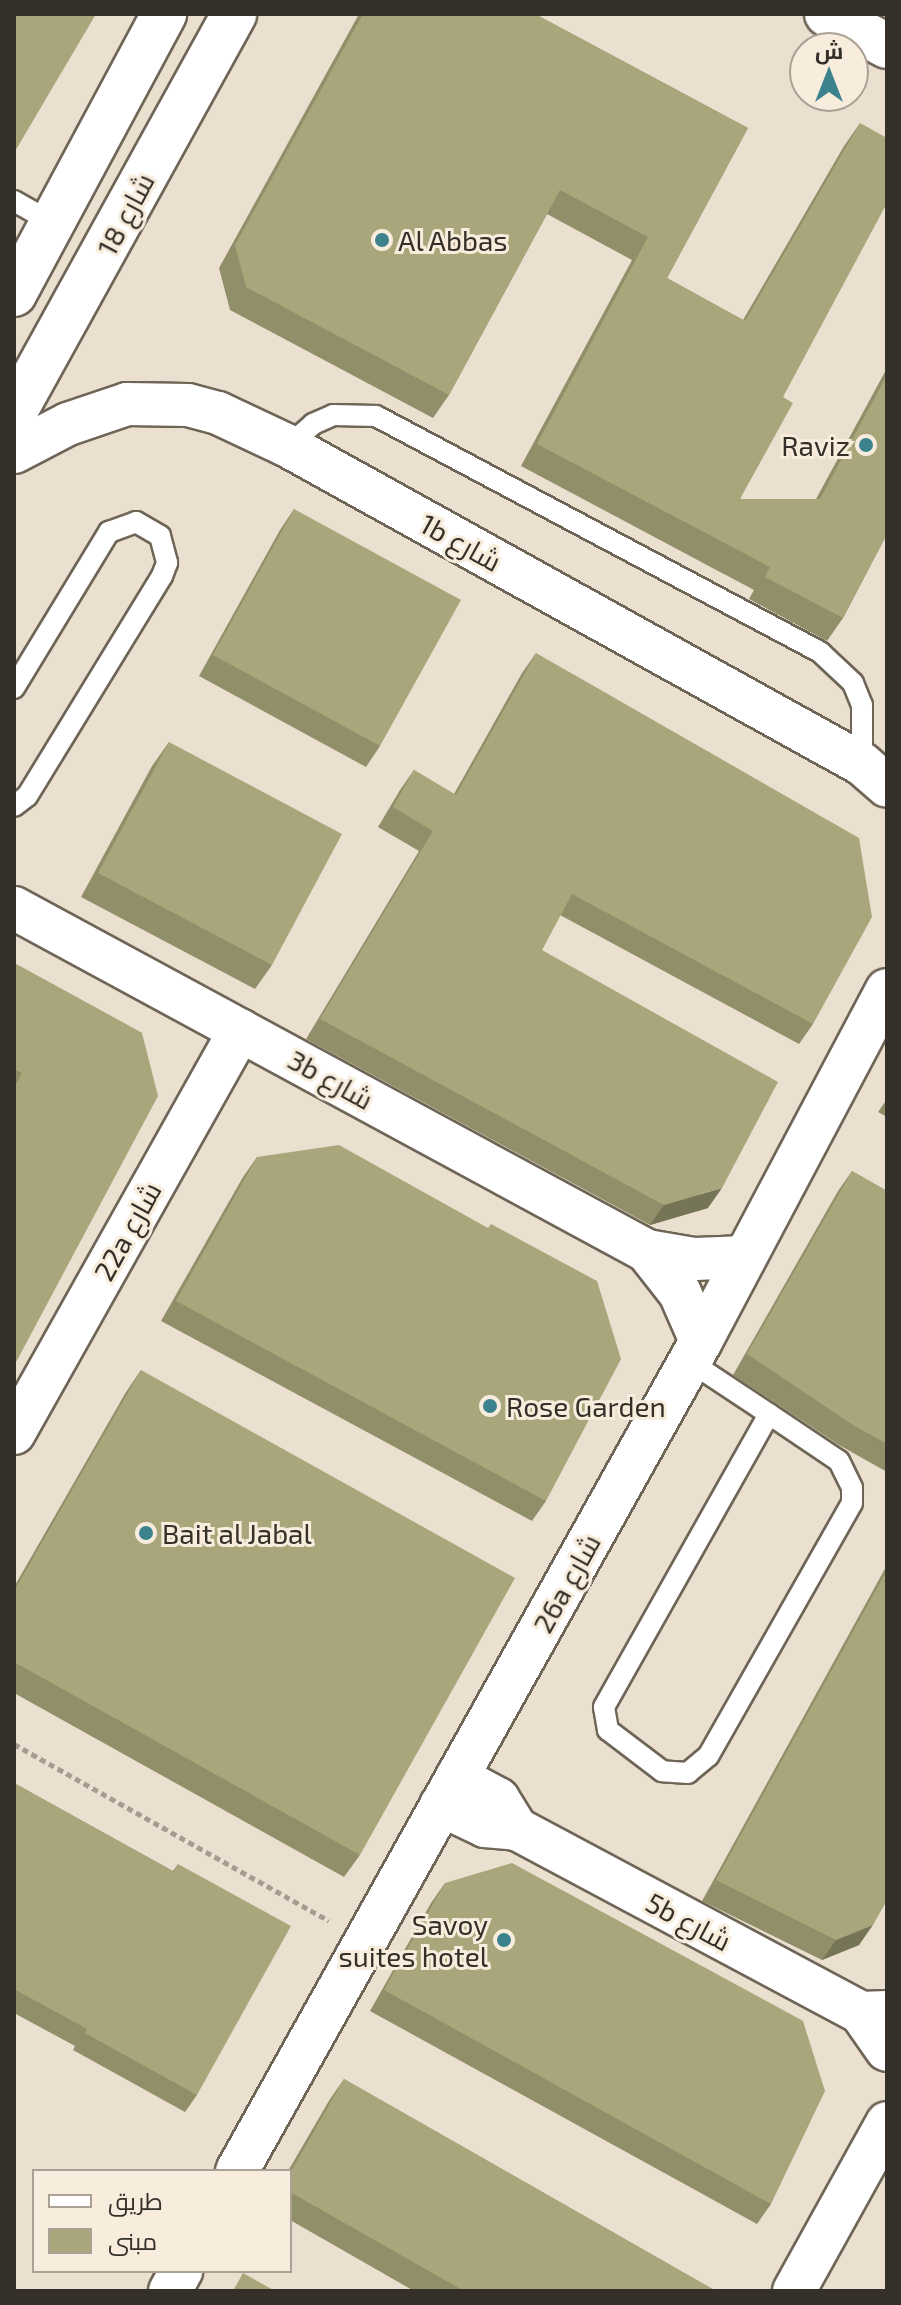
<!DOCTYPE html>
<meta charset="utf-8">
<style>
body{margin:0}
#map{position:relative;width:901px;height:2305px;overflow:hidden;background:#ebe0cf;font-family:"Exo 2",Cairo,sans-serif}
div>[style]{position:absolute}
.path>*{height:5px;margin-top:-2.5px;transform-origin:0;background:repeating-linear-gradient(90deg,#a69d90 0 6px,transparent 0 10px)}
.roads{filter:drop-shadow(2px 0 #6f6557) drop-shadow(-2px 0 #6f6557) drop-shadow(0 2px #6f6557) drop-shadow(0 -2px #6f6557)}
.service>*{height:20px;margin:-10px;padding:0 10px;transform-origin:10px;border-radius:10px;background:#fff}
.minor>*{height:42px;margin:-21px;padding:0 21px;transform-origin:21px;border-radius:21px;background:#fff}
.tertiary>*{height:44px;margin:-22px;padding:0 22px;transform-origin:22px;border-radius:22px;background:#fff}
.primary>*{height:44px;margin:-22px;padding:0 22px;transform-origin:22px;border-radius:22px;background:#fff}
.wall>*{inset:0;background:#918f6a}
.shaded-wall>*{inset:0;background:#767456}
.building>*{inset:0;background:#a9a67b}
.dots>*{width:22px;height:22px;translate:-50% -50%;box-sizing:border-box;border:4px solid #f8eddc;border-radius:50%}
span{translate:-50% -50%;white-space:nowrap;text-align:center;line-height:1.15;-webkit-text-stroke:6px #f8eddc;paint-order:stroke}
.street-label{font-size:28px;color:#343029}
.poi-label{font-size:28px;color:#343029}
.left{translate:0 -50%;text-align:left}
.right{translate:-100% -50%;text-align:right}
.frame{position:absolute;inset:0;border:16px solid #343029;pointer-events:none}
.legend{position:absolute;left:32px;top:2169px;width:260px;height:104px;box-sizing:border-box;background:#f8eddc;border:2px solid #aaa194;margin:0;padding:10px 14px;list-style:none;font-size:24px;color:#343029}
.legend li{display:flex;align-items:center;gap:16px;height:40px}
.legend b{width:40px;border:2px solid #aaa194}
.north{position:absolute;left:789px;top:32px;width:80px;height:80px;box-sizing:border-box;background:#f8eddc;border:2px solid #aaa194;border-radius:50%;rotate:0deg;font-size:22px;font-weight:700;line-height:32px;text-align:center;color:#343029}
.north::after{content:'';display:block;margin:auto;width:28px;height:36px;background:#3c828e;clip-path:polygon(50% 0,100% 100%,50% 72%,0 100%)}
</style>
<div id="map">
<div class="path">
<div style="left:14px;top:1744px;width:361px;rotate:29.3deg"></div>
</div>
<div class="roads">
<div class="service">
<div style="left:14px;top:201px;width:45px;rotate:29.4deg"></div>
<div style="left:288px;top:446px;width:33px;rotate:-41deg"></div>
<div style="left:313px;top:424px;width:22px;rotate:-24deg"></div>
<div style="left:333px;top:415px;width:43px;rotate:1.3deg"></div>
<div style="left:376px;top:416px;width:503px;rotate:27.99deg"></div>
<div style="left:820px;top:652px;width:45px;rotate:43.2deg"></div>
<div style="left:853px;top:683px;width:24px;rotate:68deg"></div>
<div style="left:862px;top:705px;width:59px;rotate:90deg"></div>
<div style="left:14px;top:688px;width:183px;rotate:-58.7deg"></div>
<div style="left:109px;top:532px;width:29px;rotate:-20deg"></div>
<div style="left:136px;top:522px;width:28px;rotate:30deg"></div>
<div style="left:160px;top:536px;width:28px;rotate:75deg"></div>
<div style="left:167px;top:563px;width:14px;rotate:111deg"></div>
<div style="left:162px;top:576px;width:258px;rotate:121.5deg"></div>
<div style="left:27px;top:796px;width:16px;rotate:142deg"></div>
<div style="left:689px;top:1361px;width:96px;rotate:33.5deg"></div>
<div style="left:769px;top:1414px;width:84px;rotate:33.9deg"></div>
<div style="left:839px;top:1461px;width:30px;rotate:64deg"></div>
<div style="left:852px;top:1488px;width:15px;rotate:90deg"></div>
<div style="left:852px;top:1503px;width:291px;rotate:119.6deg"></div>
<div style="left:708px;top:1756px;width:26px;rotate:140deg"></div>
<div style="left:688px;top:1773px;width:26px;rotate:-176deg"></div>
<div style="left:662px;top:1771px;width:68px;rotate:-142.8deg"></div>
<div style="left:608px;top:1730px;width:23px;rotate:-100deg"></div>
<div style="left:604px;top:1707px;width:336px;rotate:-60.6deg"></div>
</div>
<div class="minor">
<div style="left:14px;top:452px;width:61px;rotate:-27.4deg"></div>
<div style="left:68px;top:424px;width:62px;rotate:-18.7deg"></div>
<div style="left:127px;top:404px;width:61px;rotate:0.9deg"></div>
<div style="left:188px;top:405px;width:31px;rotate:15deg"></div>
<div style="left:218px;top:413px;width:77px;rotate:25.2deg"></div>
<div style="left:288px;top:446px;width:656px;rotate:28.99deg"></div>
<div style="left:862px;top:764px;width:33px;rotate:41deg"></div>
<div style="left:14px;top:908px;width:720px;rotate:28.45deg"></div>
<div style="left:647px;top:1251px;width:49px;rotate:9.5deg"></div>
<div style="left:695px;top:1259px;width:50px;rotate:-2.3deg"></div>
<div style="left:647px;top:1251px;width:53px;rotate:51.8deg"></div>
<div style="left:680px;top:1293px;width:52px;rotate:66.4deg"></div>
<div style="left:14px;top:1433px;width:462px;rotate:-60.7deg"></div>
<div style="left:457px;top:1777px;width:47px;rotate:28.2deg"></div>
<div style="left:498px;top:1799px;width:36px;rotate:58deg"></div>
<div style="left:441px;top:1805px;width:49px;rotate:25.5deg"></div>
<div style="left:485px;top:1826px;width:32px;rotate:5deg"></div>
<div style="left:517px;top:1829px;width:390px;rotate:28.1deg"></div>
<div style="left:861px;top:2013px;width:26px;rotate:-2deg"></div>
<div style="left:861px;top:2013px;width:45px;rotate:54.9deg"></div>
<div style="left:237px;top:2171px;width:951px;rotate:-60.79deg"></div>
<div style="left:701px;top:1341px;width:397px;rotate:-62.1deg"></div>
<div style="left:170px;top:2291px;width:23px;rotate:-61deg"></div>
<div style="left:794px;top:2291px;width:192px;rotate:-61deg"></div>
</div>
<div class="tertiary">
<div style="left:14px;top:294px;width:318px;rotate:-61.8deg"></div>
<div style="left:14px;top:413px;width:456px;rotate:-61.1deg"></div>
</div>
<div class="primary">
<div style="left:827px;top:14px;width:68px;rotate:28.1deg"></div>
</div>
</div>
<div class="wall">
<div style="clip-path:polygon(359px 14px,535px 14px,748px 128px,667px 278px,743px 320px,844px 146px,860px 123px,783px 397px,740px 499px,816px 499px,887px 368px,887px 534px,843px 618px,827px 641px,749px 599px,754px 590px,521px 466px,632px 260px,547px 214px,449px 395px,433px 418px,230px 310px,219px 268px)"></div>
<div style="clip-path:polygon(294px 509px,380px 746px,366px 767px,199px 676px,280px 530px)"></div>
<div style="clip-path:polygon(536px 653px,813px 1024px,799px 1044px,560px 915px,542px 950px,708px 1208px,650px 1225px,306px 1039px,419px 851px,378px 827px,400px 790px,414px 770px,454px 794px,522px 673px)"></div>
<div style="clip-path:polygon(169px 742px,272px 965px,255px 989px,81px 897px,152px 766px)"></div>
<div style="clip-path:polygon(14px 963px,142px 1033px,14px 1366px)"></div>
<div style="clip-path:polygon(887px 1099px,887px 1117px,878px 1112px)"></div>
<div style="clip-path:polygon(257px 1157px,546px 1501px,532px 1521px,161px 1321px,243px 1177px)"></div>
<div style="clip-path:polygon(852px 1171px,887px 1191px,887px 1472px,839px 1445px,733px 1375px,838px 1191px)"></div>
<div style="clip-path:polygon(141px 1370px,360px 1855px,344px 1877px,14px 1693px,14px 1587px,126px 1392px)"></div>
<div style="clip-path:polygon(887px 1565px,887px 1900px,859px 1945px,822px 1960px,702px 1901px)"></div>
<div style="clip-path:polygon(14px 1783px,173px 1871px,178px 1864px,197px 2095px,185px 2112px,73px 2050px,75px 2046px,14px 2013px)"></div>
<div style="clip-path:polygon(445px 1883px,771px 2204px,757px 2224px,370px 2011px,431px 1903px)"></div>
<div style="clip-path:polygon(344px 2079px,716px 2291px,414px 2291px,290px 2220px,290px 2171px,288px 2171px,330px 2099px)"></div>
</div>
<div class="shaded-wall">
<div style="clip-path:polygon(722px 1188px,708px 1208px,650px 1225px,664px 1205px)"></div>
<div style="clip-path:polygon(873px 1925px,859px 1945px,822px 1960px,836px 1940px)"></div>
</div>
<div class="building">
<div style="clip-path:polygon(14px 14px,96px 14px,14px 153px)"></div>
<div style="clip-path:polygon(363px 14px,535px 14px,748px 128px,667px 278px,745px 321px,860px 123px,887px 138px,887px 203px,783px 397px,793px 403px,740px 499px,820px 499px,887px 375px,887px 534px,843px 618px,765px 577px,770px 567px,537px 444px,648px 237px,560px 190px,449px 395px,246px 287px,235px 245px)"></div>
<div style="clip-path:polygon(294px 509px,461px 600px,380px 746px,213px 655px)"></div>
<div style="clip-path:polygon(536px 653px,859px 838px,872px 917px,813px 1024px,572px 894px,542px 950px,778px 1082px,722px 1188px,664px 1205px,320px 1019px,433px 831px,393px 807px,414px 770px,456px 795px)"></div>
<div style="clip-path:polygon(169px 742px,342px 834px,272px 965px,98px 873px)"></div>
<div style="clip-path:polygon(14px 963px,142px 1033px,158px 1096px,14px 1366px,14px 1088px,22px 1073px,14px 1069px)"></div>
<div style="clip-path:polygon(339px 1145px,488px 1228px,491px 1224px,597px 1281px,621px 1359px,546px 1501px,176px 1301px,257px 1157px)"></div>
<div style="clip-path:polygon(852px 1171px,887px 1191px,887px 1444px,853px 1425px,747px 1354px)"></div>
<div style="clip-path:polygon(141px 1370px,515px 1578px,360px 1855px,14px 1662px,14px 1591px)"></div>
<div style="clip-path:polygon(887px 1570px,887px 1900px,873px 1925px,836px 1940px,716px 1880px)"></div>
<div style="clip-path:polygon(14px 1783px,174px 1872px,178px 1864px,291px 1926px,197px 2095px,85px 2033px,87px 2029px,14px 1989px)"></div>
<div style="clip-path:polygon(512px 1863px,803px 2021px,825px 2091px,771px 2204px,384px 1990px,445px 1883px)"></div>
<div style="clip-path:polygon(344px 2079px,716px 2291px,464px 2291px,290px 2192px,290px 2173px)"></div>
<div style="clip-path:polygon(243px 2273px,275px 2291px,233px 2291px)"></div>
</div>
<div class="dots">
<div style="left:382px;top:240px;background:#3c828e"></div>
<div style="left:866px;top:445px;background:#3c828e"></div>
<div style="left:490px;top:1406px;background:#3c828e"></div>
<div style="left:146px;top:1533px;background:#3c828e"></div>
<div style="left:504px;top:1940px;background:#3c828e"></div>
</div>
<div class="street-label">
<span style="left:125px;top:214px;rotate:-62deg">شارع 18</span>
<span style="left:461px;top:542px;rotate:29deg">1b شارع</span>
<span style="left:331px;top:1079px;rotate:29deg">3b شارع</span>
<span style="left:127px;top:1231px;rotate:-61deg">22a شارع</span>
<span style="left:566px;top:1583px;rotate:-61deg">26a شارع</span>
<span style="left:689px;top:1921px;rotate:28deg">5b شارع</span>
</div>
<div class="poi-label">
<span class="left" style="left:398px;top:240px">Al Abbas</span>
<span class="right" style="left:850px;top:445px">Raviz</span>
<span class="left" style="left:506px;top:1406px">Rose Garden</span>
<span class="left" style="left:162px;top:1533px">Bait al Jabal</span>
<span class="right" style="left:488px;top:1940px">Savoy<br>suites hotel</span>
</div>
<div class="frame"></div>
<ul class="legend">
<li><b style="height:10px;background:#fff"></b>طريق</li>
<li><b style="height:22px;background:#a9a67b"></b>مبنى</li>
</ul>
<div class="north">ش</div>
</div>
